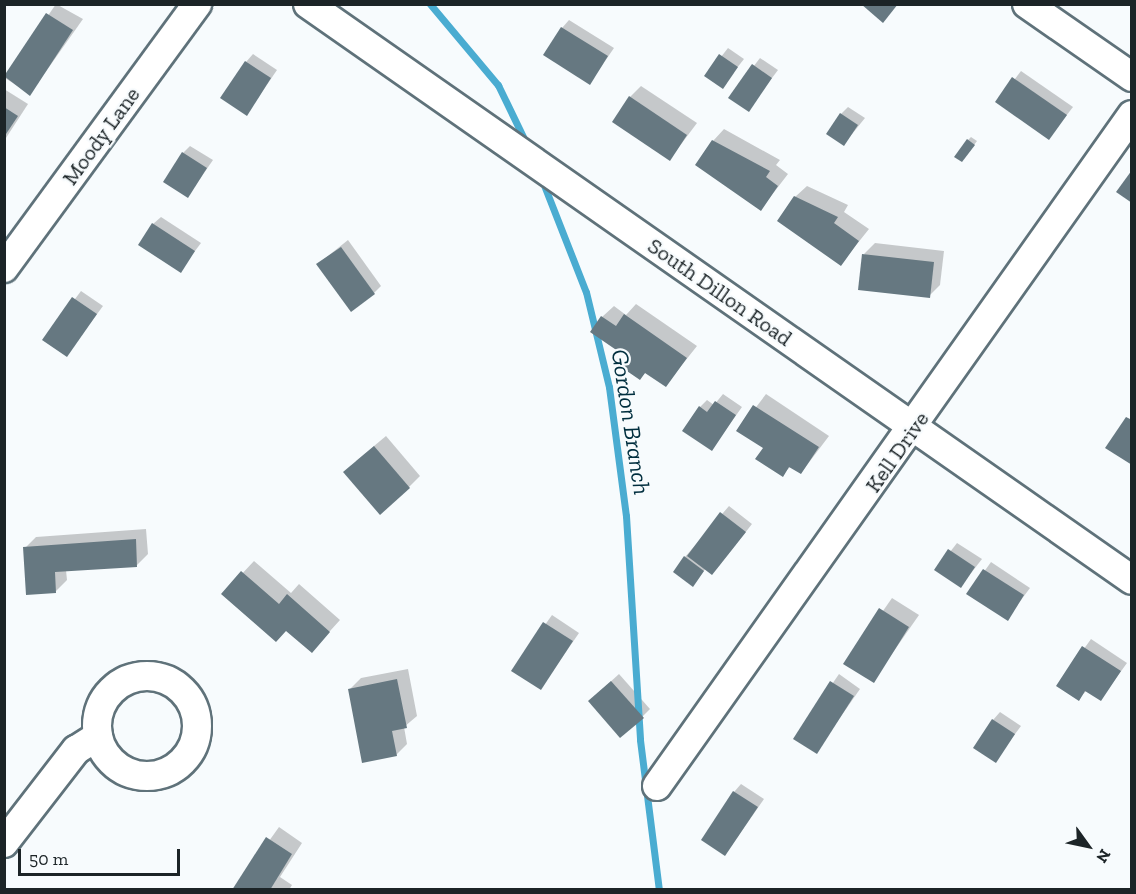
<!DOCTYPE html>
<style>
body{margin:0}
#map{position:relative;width:1136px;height:894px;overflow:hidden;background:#f7fbfd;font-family:"Zilla Slab",serif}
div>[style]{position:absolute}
.shadow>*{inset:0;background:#0003}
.stream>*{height:7px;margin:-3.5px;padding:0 3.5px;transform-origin:3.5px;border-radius:3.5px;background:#4aacd1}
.building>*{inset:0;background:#667881}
.roads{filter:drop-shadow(2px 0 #5f727a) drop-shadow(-2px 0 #5f727a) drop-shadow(0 2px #5f727a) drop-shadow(0 -2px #5f727a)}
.minor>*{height:28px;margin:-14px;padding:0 14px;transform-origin:14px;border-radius:14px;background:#fff}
.minor>.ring{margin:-14px;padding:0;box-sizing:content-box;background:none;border:28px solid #fff;border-radius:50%}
span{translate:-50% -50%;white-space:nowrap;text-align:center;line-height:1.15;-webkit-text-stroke:4.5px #f7fbfd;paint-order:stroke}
.street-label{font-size:22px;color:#1c2427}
.water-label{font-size:24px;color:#002e3e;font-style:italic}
.frame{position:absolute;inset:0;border:6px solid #1c2427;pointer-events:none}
.north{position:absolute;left:1058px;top:816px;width:60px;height:60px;-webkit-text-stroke:4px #f7fbfd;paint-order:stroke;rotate:123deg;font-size:16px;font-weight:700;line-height:24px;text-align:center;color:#1c2427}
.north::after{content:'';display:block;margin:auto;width:21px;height:27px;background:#1c2427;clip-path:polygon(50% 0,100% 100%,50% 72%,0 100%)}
.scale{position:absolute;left:18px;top:849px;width:162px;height:27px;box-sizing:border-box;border:3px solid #1c2427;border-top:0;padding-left:8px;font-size:18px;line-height:21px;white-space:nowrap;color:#1c2427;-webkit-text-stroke:4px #f7fbfd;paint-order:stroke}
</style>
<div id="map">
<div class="shadow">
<div style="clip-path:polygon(56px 4px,83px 19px,30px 94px,5px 78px)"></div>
<div style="clip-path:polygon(569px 20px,614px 48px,590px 83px,562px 28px)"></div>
<div style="clip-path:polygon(728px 48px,744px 59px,722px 87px,706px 76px)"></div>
<div style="clip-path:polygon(253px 54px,277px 70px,247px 114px,246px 62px)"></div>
<div style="clip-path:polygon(760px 58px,778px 70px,748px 110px,730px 97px)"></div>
<div style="clip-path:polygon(1021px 71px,1073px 107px,1049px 138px,997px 102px)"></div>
<div style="clip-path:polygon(641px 86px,697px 123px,670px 159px,630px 97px)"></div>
<div style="clip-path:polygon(4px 89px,28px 104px,4px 141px)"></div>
<div style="clip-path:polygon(848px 107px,865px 118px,844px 144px,841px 114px)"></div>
<div style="clip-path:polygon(724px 129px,780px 160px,776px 165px,788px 174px,761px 209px,713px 141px)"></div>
<div style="clip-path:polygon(971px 137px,977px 141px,965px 157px,968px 140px)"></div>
<div style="clip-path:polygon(190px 146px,213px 160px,188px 196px,183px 153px)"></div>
<div style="clip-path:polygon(807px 186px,848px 205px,844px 212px,869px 229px,841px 264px,795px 197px)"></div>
<div style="clip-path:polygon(161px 217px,201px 243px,180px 271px,153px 224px)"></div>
<div style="clip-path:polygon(348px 240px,381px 286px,374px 293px,318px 264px)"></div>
<div style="clip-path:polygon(875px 243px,944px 251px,940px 285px,929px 296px,864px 254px)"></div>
<div style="clip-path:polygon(81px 291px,103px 306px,67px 355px,45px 339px)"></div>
<div style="clip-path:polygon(636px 304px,697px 346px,666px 385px,646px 372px,640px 378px,602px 317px,614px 306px,626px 315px)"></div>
<div style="clip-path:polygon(723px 394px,742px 407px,712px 449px,700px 407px,707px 400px,714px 405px)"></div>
<div style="clip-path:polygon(766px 394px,829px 436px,801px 473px,791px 466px,782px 475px,765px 448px,738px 431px)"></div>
<div style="clip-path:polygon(386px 436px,420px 476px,409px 487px,356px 461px)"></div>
<div style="clip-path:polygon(729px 506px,752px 524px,719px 566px,712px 573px,706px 568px,696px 582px,685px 557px)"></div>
<div style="clip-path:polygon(146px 529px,148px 554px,137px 565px,66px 570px,67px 580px,55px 592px,25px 548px,36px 537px)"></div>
<div style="clip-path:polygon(957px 543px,982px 559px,961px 586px,936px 570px)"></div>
<div style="clip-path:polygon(254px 561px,291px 593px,299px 584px,340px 620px,312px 651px,286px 629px,223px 594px)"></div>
<div style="clip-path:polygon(991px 562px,1030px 588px,1007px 619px,968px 594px)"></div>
<div style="clip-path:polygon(892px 598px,919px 615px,873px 681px,846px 664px)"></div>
<div style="clip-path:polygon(552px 615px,579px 633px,541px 688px,513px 670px)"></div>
<div style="clip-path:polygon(1091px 639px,1127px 663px,1101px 699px,1087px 690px,1079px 699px,1058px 685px)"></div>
<div style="clip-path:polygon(408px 669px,417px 716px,404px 727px,407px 744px,396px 755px,350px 689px,361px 678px)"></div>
<div style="clip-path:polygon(619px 674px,650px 709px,642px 717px,597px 694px)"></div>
<div style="clip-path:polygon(839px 674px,860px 689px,816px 752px,795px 738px)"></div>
<div style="clip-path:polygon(1000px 712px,1021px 726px,995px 761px,993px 720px)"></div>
<div style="clip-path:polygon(741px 784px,764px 799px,725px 855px,734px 792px)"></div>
<div style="clip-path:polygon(279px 827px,302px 843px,280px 877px,292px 885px,289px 890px,234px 890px)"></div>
</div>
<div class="stream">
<div style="left:430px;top:4px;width:106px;rotate:50deg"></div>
<div style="left:498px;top:85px;width:67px;rotate:64.2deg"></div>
<div style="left:542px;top:180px;width:120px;rotate:68.6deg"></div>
<div style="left:586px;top:292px;width:98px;rotate:76.4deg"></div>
<div style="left:609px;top:387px;width:130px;rotate:82.5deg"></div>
<div style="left:626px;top:516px;width:224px;rotate:86.4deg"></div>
<div style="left:640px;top:740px;width:151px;rotate:82.8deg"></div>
</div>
<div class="building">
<div style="clip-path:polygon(861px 4px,898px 4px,883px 23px)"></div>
<div style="clip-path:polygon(46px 13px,73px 30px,30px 96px,4px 76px)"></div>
<div style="clip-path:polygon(561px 27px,608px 56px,590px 85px,543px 55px)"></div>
<div style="clip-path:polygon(719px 54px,738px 67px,723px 89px,704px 76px)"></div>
<div style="clip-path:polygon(245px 61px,271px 78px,247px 116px,220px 98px)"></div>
<div style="clip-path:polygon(752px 64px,772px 78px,749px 112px,728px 98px)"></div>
<div style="clip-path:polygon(1012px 77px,1067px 115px,1049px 140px,995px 102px)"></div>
<div style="clip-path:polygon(629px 96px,687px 135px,670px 161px,612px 122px)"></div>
<div style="clip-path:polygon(4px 107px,18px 116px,4px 137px)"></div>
<div style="clip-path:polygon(840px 113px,858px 125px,844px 146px,826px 134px)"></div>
<div style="clip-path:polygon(967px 139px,975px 145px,962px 162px,954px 157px)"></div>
<div style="clip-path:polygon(712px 140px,770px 171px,766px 177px,778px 186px,761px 211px,695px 165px)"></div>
<div style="clip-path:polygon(182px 152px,207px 168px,188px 198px,163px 182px)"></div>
<div style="clip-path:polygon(1132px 170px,1132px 203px,1116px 192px)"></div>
<div style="clip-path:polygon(794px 196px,838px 217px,834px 223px,859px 241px,841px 266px,777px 221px)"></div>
<div style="clip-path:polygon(152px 223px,195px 251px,181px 273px,138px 245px)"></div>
<div style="clip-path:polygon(341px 247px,375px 294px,351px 312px,316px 264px)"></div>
<div style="clip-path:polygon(862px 254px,934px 262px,930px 298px,858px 290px)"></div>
<div style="clip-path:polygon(72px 297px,97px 314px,67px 357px,42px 340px)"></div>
<div style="clip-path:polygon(624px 314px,687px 358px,666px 387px,645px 373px,640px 380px,621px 367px,628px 358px,590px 332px,601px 316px,616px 326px)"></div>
<div style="clip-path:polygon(715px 401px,736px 415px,712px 451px,682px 431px,699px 406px,707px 412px)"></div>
<div style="clip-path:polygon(753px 405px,819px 447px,801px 474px,789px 467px,783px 477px,755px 459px,763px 448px,736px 431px)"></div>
<div style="clip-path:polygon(1126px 417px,1132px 420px,1132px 465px,1105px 448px)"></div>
<div style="clip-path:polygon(374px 446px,410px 488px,380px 515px,343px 472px)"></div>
<div style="clip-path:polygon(720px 512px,746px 532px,712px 575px,687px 556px)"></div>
<div style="clip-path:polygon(136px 539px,137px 567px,55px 572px,56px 593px,26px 595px,23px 547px)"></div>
<div style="clip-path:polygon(948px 549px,975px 567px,961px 588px,934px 570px)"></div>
<div style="clip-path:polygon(684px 556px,704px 571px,693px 587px,673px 572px)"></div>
<div style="clip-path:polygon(983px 569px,1024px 595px,1008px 621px,966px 594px)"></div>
<div style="clip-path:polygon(241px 571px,279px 604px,287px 594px,330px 632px,312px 653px,286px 631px,276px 642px,221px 594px)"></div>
<div style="clip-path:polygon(879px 608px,909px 627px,874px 683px,843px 664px)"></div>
<div style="clip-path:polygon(543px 622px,573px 641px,541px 690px,511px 671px)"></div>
<div style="clip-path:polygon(1082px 646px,1121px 671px,1101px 701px,1085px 691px,1079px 701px,1056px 686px)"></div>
<div style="clip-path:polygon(397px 679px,407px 728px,392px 731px,397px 756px,362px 763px,348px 689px)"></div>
<div style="clip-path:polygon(611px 681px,644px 718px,620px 738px,588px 701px)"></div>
<div style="clip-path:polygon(830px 681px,854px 696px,817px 754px,793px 739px)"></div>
<div style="clip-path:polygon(992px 719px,1015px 734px,996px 763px,973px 748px)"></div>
<div style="clip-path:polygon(733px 791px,758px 807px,725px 856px,701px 840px)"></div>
<div style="clip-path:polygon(266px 837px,292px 854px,270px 890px,232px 890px)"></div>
</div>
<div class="roads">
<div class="minor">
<div style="left:308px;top:4px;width:1005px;rotate:34.95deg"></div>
<div style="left:1027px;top:4px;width:128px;rotate:34.8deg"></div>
<div style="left:4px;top:268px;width:327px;rotate:-53.8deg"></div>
<div class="ring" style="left:97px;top:676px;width:72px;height:72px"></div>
<div style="left:657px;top:786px;width:822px;rotate:-54.71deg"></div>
<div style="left:4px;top:843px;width:118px;rotate:-52.3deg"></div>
<div style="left:76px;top:750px;width:26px;rotate:-32deg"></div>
</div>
</div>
<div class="street-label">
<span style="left:101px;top:136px;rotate:-54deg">Moody Lane</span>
<span style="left:720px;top:292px;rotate:35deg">South Dillon Road</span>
<span style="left:897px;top:452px;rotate:-55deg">Kell Drive</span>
</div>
<div class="water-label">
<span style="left:631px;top:422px;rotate:81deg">Gordon Branch</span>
</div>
<div class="frame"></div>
<div class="north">N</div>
<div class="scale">50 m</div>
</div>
